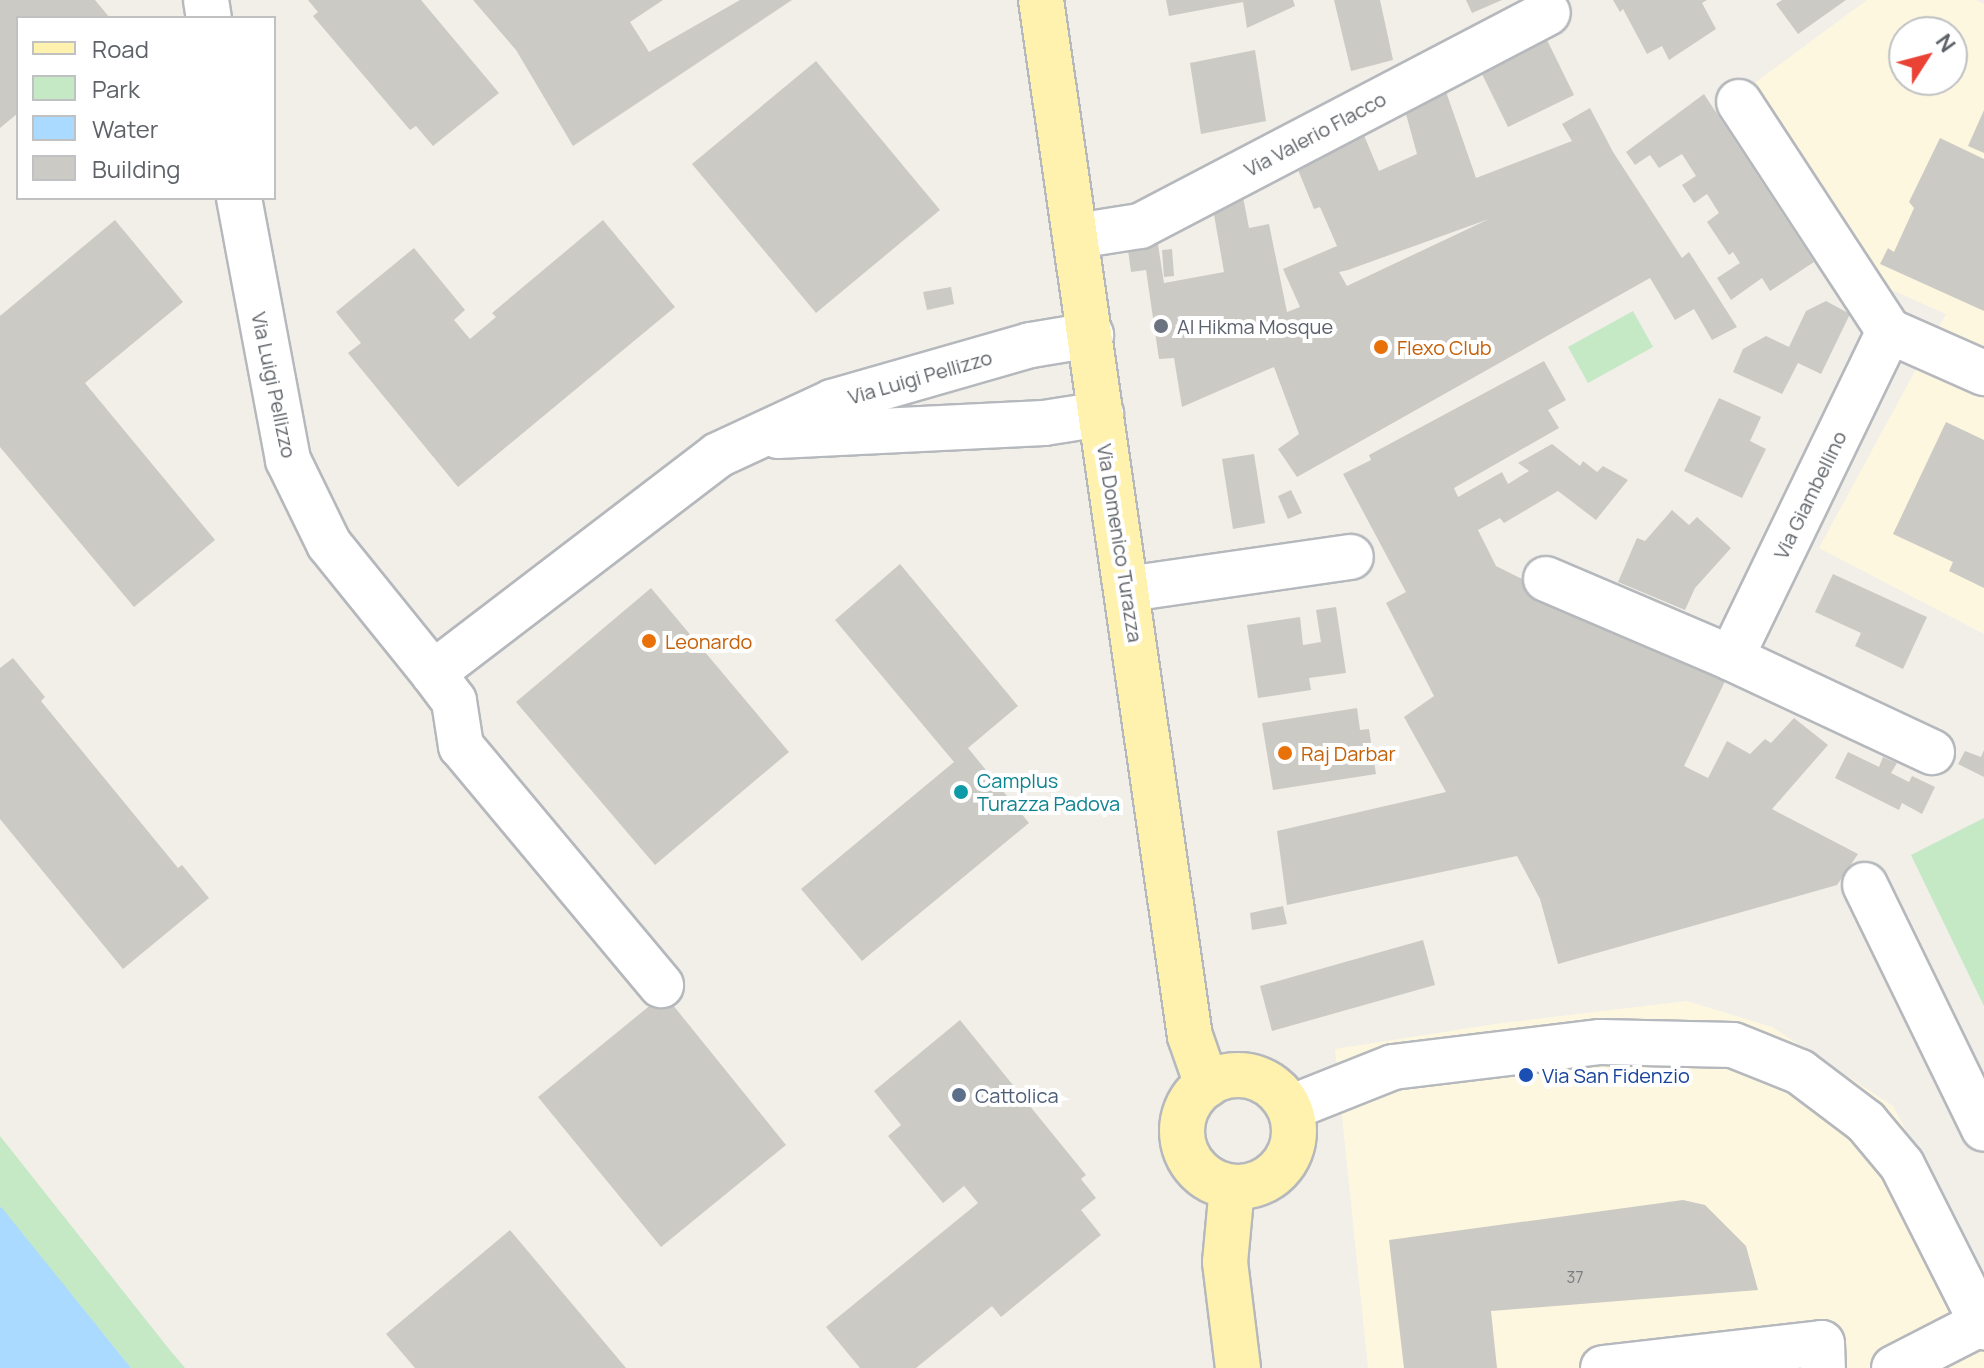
<!DOCTYPE html>
<style>
body{margin:0}
#map{position:relative;width:1984px;height:1368px;overflow:hidden;background:#f1efe8;font-family:Manrope,sans-serif}
div>[style]{position:absolute}
.commercial>*{inset:0;background:#fef7e0}
.green>*{inset:0;background:#c5e8c5}
.water>*{inset:0;background:#aadaff}
.building>*{inset:0;background:#cccac5}
.roads{filter:drop-shadow(2px 0 #b5b8bc) drop-shadow(-2px 0 #b5b8bc) drop-shadow(0 2px #b5b8bc) drop-shadow(0 -2px #b5b8bc)}
.minor>*{height:44px;margin:-22px;padding:0 22px;transform-origin:22px;border-radius:22px;background:#fff}
.major>*{height:44px;margin:-22px;padding:0 22px;transform-origin:22px;border-radius:22px;background:#fff2af}
.major>.ring{margin:-22px;padding:0;box-sizing:content-box;background:none;border:44px solid #fff2af;border-radius:50%}
.dots>*{width:22px;height:22px;translate:-50% -50%;box-sizing:border-box;border:4px solid #fff;border-radius:50%}
span{translate:-50% -50%;white-space:nowrap;text-align:center;line-height:1.15;-webkit-text-stroke:8px #fff;paint-order:stroke}
.number-label{font-size:16px;color:#7a7d7f}
.number-label span{-webkit-text-stroke-width:0}
.street-label{font-size:20px;color:#5f6368}
.worship-label{font-size:20px;color:#5b616d}
.left{translate:0 -50%;text-align:left}
.food-label{font-size:20px;color:#c56008}
.culture-label{font-size:20px;color:#0d838f}
.transit-label{font-size:20px;color:#164399}
.service-label{font-size:20px;color:#4e5e75}
.legend{position:absolute;left:16px;top:16px;width:260px;height:184px;box-sizing:border-box;background:#fff;border:2px solid #bfc1c3;margin:0;padding:10px 14px;list-style:none;font-size:24px;color:#5f6368}
.legend li{display:flex;align-items:center;gap:16px;height:40px}
.legend b{width:40px;border:2px solid #bfc1c3}
.north{position:absolute;left:1888px;top:16px;width:80px;height:80px;box-sizing:border-box;background:#fff;border:2px solid #bfc1c3;border-radius:50%;rotate:54deg;font-size:22px;font-weight:700;line-height:32px;text-align:center;color:#5f6368}
.north::after{content:'';display:block;margin:auto;width:28px;height:36px;background:#ea4335;clip-path:polygon(50% 0,100% 100%,50% 72%,0 100%)}
</style>
<div id="map">
<div class="commercial">
<div style="clip-path:polygon(evenodd,1867px 0,1976px 0,1984px 4px,1984px 634px,1819px 548px,1946px 314px,1876px 283px,1752px 85px,1867px 0,1904px 32px,1952px 32px,1952px 80px,1904px 80px,1904px 32px)"></div>
<div style="clip-path:polygon(1687px 1001px,1772px 1027px,1893px 1106px,1984px 1277px,1984px 1368px,1368px 1368px,1335px 1049px,1502px 1023px)"></div>
</div>
<div class="green">
<div style="clip-path:polygon(1633px 311px,1653px 347px,1588px 383px,1568px 347px)"></div>
<div style="clip-path:polygon(1984px 818px,1984px 1006px,1911px 855px)"></div>
<div style="clip-path:polygon(0 1136px,169px 1349px,185px 1368px,131px 1368px,0 1207px)"></div>
</div>
<div class="water">
<div style="clip-path:polygon(0 1207px,2px 1208px,131px 1368px,0 1368px)"></div>
</div>
<div class="building">
<div style="clip-path:polygon(0 0,95px 0,110px 18px,18px 18px,18px 113px,0 128px)"></div>
<div style="clip-path:polygon(308px 0,421px 0,499px 93px,433px 146px,416px 126px,410px 130px,313px 16px,318px 12px)"></div>
<div style="clip-path:polygon(473px 0,663px 0,630px 22px,649px 52px,740px 0,792px 0,573px 146px,516px 50px)"></div>
<div style="clip-path:polygon(1166px 0,1293px 0,1295px 6px,1247px 28px,1243px 2px,1169px 16px)"></div>
<div style="clip-path:polygon(1334px 0,1380px 0,1393px 60px,1351px 71px)"></div>
<div style="clip-path:polygon(1466px 0,1502px 0,1472px 13px)"></div>
<div style="clip-path:polygon(1613px 0,1707px 0,1702px 3px,1716px 29px,1669px 60px,1662px 46px,1647px 54px,1623px 9px,1620px 12px)"></div>
<div style="clip-path:polygon(1782px 0,1846px 0,1798px 34px,1776px 4px)"></div>
<div style="clip-path:polygon(1547px 40px,1574px 95px,1508px 127px,1481px 72px)"></div>
<div style="clip-path:polygon(1255px 50px,1266px 121px,1201px 134px,1190px 63px)"></div>
<div style="clip-path:polygon(816px 61px,940px 210px,816px 313px,692px 164px)"></div>
<div style="clip-path:polygon(evenodd,1443px 83px,1476px 178px,1572px 141px,1562px 124px,1590px 108px,1613px 152px,1682px 258px,1689px 252px,1737px 327px,1712px 340px,1694px 309px,1675px 320px,1650px 278px,1297px 477px,1278px 449px,1299px 434px,1274px 367px,1182px 407px,1174px 358px,1159px 359px,1146px 270px,1131px 272px,1127px 243px,1157px 238px,1164px 283px,1224px 272px,1212px 203px,1243px 197px,1249px 228px,1269px 224px,1287px 312px,1300px 307px,1283px 269px,1337px 246px,1320px 207px,1314px 209px,1296px 165px,1363px 133px,1379px 171px,1417px 154px,1401px 96px,1443px 83px,1489px 219px,1347px 286px,1339px 272px,1348px 270px,1489px 219px)"></div>
<div style="clip-path:polygon(1704px 94px,1814px 262px,1770px 291px,1762px 278px,1731px 300px,1717px 278px,1740px 263px,1733px 252px,1729px 255px,1707px 222px,1719px 213px,1707px 194px,1694px 203px,1682px 185px,1696px 176px,1682px 154px,1659px 168px,1650px 155px,1635px 165px,1626px 152px)"></div>
<div style="clip-path:polygon(1984px 110px,1984px 153px,1968px 146px)"></div>
<div style="clip-path:polygon(1940px 138px,1984px 159px,1984px 311px,1880px 264px,1888px 248px,1894px 252px,1914px 208px,1909px 202px)"></div>
<div style="clip-path:polygon(115px 220px,183px 302px,85px 383px,215px 540px,134px 607px,0 447px,0 316px)"></div>
<div style="clip-path:polygon(603px 220px,675px 307px,458px 487px,348px 353px,361px 343px,336px 312px,414px 248px,465px 310px,454px 320px,470px 339px,496px 317px,492px 313px)"></div>
<div style="clip-path:polygon(1172px 249px,1174px 276px,1164px 277px,1162px 250px)"></div>
<div style="clip-path:polygon(951px 287px,954px 304px,927px 310px,923px 292px)"></div>
<div style="clip-path:polygon(1826px 301px,1850px 314px,1821px 374px,1798px 363px,1782px 394px,1733px 372px,1743px 349px,1766px 336px,1789px 347px,1806px 311px)"></div>
<div style="clip-path:polygon(1544px 361px,1566px 400px,1548px 410px,1559px 428px,1454px 488px,1458px 497px,1502px 472px,1508px 484px,1529px 471px,1518px 463px,1552px 444px,1580px 466px,1583px 461px,1597px 472px,1603px 466px,1628px 480px,1596px 520px,1558px 491px,1504px 523px,1500px 518px,1478px 530px,1496px 566px,1588px 612px,1729px 673px,1684px 766px,1708px 778px,1727px 741px,1750px 754px,1765px 739px,1771px 743px,1794px 718px,1828px 745px,1772px 809px,1858px 854px,1837px 885px,1558px 964px,1540px 899px,1517px 856px,1287px 905px,1277px 831px,1446px 792px,1404px 717px,1434px 696px,1386px 603px,1406px 592px,1343px 474px,1371px 460px,1369px 455px)"></div>
<div style="clip-path:polygon(1719px 398px,1761px 417px,1750px 441px,1766px 449px,1742px 498px,1684px 471px)"></div>
<div style="clip-path:polygon(1946px 422px,1984px 440px,1984px 588px,1949px 571px,1953px 562px,1893px 534px)"></div>
<div style="clip-path:polygon(1254px 454px,1265px 523px,1233px 529px,1222px 459px)"></div>
<div style="clip-path:polygon(1291px 490px,1302px 513px,1288px 519px,1278px 496px)"></div>
<div style="clip-path:polygon(1672px 510px,1689px 525px,1697px 517px,1731px 548px,1695px 588px,1685px 610px,1618px 582px,1637px 538px,1645px 541px)"></div>
<div style="clip-path:polygon(900px 564px,1018px 706px,968px 748px,1029px 823px,862px 961px,801px 889px,954px 762px,835px 620px)"></div>
<div style="clip-path:polygon(1833px 574px,1927px 617px,1903px 669px,1855px 646px,1861px 633px,1815px 612px)"></div>
<div style="clip-path:polygon(651px 588px,789px 752px,655px 865px,516px 702px)"></div>
<div style="clip-path:polygon(1336px 607px,1346px 673px,1309px 678px,1311px 690px,1258px 698px,1247px 625px,1300px 617px,1303px 645px,1321px 642px,1316px 610px)"></div>
<div style="clip-path:polygon(13px 658px,45px 697px,41px 701px,178px 868px,182px 865px,209px 898px,123px 969px,0 819px,0 668px)"></div>
<div style="clip-path:polygon(1357px 708px,1360px 730px,1369px 729px,1376px 774px,1273px 790px,1262px 723px)"></div>
<div style="clip-path:polygon(1984px 750px,1984px 777px,1958px 764px,1965px 751px,1981px 757px)"></div>
<div style="clip-path:polygon(1848px 752px,1879px 767px,1883px 757px,1897px 763px,1891px 773px,1909px 782px,1912px 776px,1935px 787px,1922px 814px,1902px 803px,1899px 810px,1835px 778px)"></div>
<div style="clip-path:polygon(1283px 906px,1287px 924px,1252px 930px,1250px 913px)"></div>
<div style="clip-path:polygon(1423px 940px,1435px 985px,1272px 1031px,1260px 986px)"></div>
<div style="clip-path:polygon(664px 994px,786px 1145px,661px 1247px,538px 1097px)"></div>
<div style="clip-path:polygon(960px 1020px,1086px 1175px,1081px 1179px,1096px 1198px,1081px 1210px,1101px 1235px,1001px 1317px,992px 1306px,916px 1368px,860px 1368px,826px 1327px,978px 1203px,964px 1186px,943px 1203px,888px 1136px,901px 1125px,874px 1091px)"></div>
<div style="clip-path:polygon(1683px 1200px,1705px 1205px,1746px 1246px,1758px 1290px,1491px 1311px,1497px 1368px,1404px 1368px,1389px 1240px)"></div>
<div style="clip-path:polygon(510px 1230px,626px 1368px,415px 1368px,386px 1334px)"></div>
</div>
<div class="roads">
<div class="minor">
<div style="left:206px;top:0;width:18px;rotate:81deg"></div>
<div style="left:1739px;top:102px;width:274px;rotate:56.8deg"></div>
<div style="left:239px;top:198px;width:267px;rotate:79.4deg"></div>
<div style="left:288px;top:460px;width:93px;rotate:64deg"></div>
<div style="left:329px;top:544px;width:166px;rotate:51.1deg"></div>
<div style="left:433px;top:673px;width:359px;rotate:-37.4deg"></div>
<div style="left:718px;top:455px;width:126px;rotate:-24.9deg"></div>
<div style="left:832px;top:402px;width:207px;rotate:-16deg"></div>
<div style="left:1031px;top:345px;width:61px;rotate:-9.5deg"></div>
<div style="left:1076px;top:236px;width:65px;rotate:-8.9deg"></div>
<div style="left:1140px;top:226px;width:460px;rotate:-27.6deg"></div>
<div style="left:778px;top:436px;width:266px;rotate:-2.8deg"></div>
<div style="left:1044px;top:423px;width:58px;rotate:-9deg"></div>
<div style="left:1546px;top:579px;width:201px;rotate:23.1deg"></div>
<div style="left:1731px;top:658px;width:222px;rotate:25.1deg"></div>
<div style="left:1128px;top:589px;width:225px;rotate:-8.2deg"></div>
<div style="left:1731px;top:658px;width:363px;rotate:-64.2deg"></div>
<div style="left:1889px;top:331px;width:104px;rotate:23.9deg"></div>
<div style="left:433px;top:673px;width:35px;rotate:53deg"></div>
<div style="left:454px;top:701px;width:46px;rotate:81.2deg"></div>
<div style="left:461px;top:746px;width:312px;rotate:50.1deg"></div>
<div style="left:1865px;top:885px;width:271px;rotate:64deg"></div>
<div style="left:1290px;top:1108px;width:111px;rotate:-21.7deg"></div>
<div style="left:1393px;top:1067px;width:209px;rotate:-6.9deg"></div>
<div style="left:1600px;top:1042px;width:133px;rotate:1.3deg"></div>
<div style="left:1733px;top:1045px;width:72px;rotate:21.9deg"></div>
<div style="left:1800px;top:1072px;width:83px;rotate:37.1deg"></div>
<div style="left:1866px;top:1122px;width:56px;rotate:50.1deg"></div>
<div style="left:1902px;top:1165px;width:182px;rotate:63.2deg"></div>
<div style="left:1603px;top:1368px;width:220px;rotate:-6.5deg"></div>
<div style="left:1822px;top:1343px;width:25px;rotate:88deg"></div>
<div style="left:1894px;top:1368px;width:99px;rotate:-27.1deg"></div>
</div>
<div class="major">
<div style="left:1041px;top:0;width:1047px;rotate:81.82deg"></div>
<div style="left:1190px;top:1036px;width:52px;rotate:70.9deg"></div>
<div class="ring" style="left:1182px;top:1075px;width:68px;height:68px"></div>
<div style="left:1232px;top:1187px;width:75px;rotate:95.3deg"></div>
<div style="left:1225px;top:1262px;width:107px;rotate:83deg"></div>
</div>
</div>
<div class="dots">
<div style="left:1161px;top:326px;background:#6b7280"></div>
<div style="left:1381px;top:347px;background:#e8710a"></div>
<div style="left:649px;top:641px;background:#e8710a"></div>
<div style="left:1285px;top:753px;background:#e8710a"></div>
<div style="left:961px;top:792px;background:#0f9aa8"></div>
<div style="left:1526px;top:1075px;background:#1a4fb4"></div>
<div style="left:959px;top:1095px;background:#5c6f8a"></div>
</div>
<div class="number-label">
<span style="left:1575px;top:1277px">37</span>
</div>
<div class="street-label">
<span style="left:1315px;top:134px;rotate:-28deg">Via Valerio Flacco</span>
<span style="left:920px;top:377px;rotate:-16deg">Via Luigi Pellizzo</span>
<span style="left:274px;top:385px;rotate:78deg">Via Luigi Pellizzo</span>
<span style="left:1810px;top:495px;rotate:-64deg">Via Giambellino</span>
<span style="left:1120px;top:543px;rotate:81deg">Via Domenico Turazza</span>
</div>
<div class="worship-label">
<span class="left" style="left:1177px;top:326px">Al Hikma Mosque</span>
</div>
<div class="food-label">
<span class="left" style="left:1397px;top:347px">Flexo Club</span>
<span class="left" style="left:665px;top:641px">Leonardo</span>
<span class="left" style="left:1301px;top:753px">Raj Darbar</span>
</div>
<div class="culture-label">
<span class="left" style="left:977px;top:792px">Camplus<br>Turazza Padova</span>
</div>
<div class="transit-label">
<span class="left" style="left:1542px;top:1075px">Via San Fidenzio</span>
</div>
<div class="service-label">
<span class="left" style="left:975px;top:1095px">Cattolica</span>
</div>
<ul class="legend">
<li><b style="height:10px;background:#fff2af"></b>Road</li>
<li><b style="height:22px;background:#c5e8c5"></b>Park</li>
<li><b style="height:22px;background:#aadaff"></b>Water</li>
<li><b style="height:22px;background:#cccac5"></b>Building</li>
</ul>
<div class="north">N</div>
</div>
